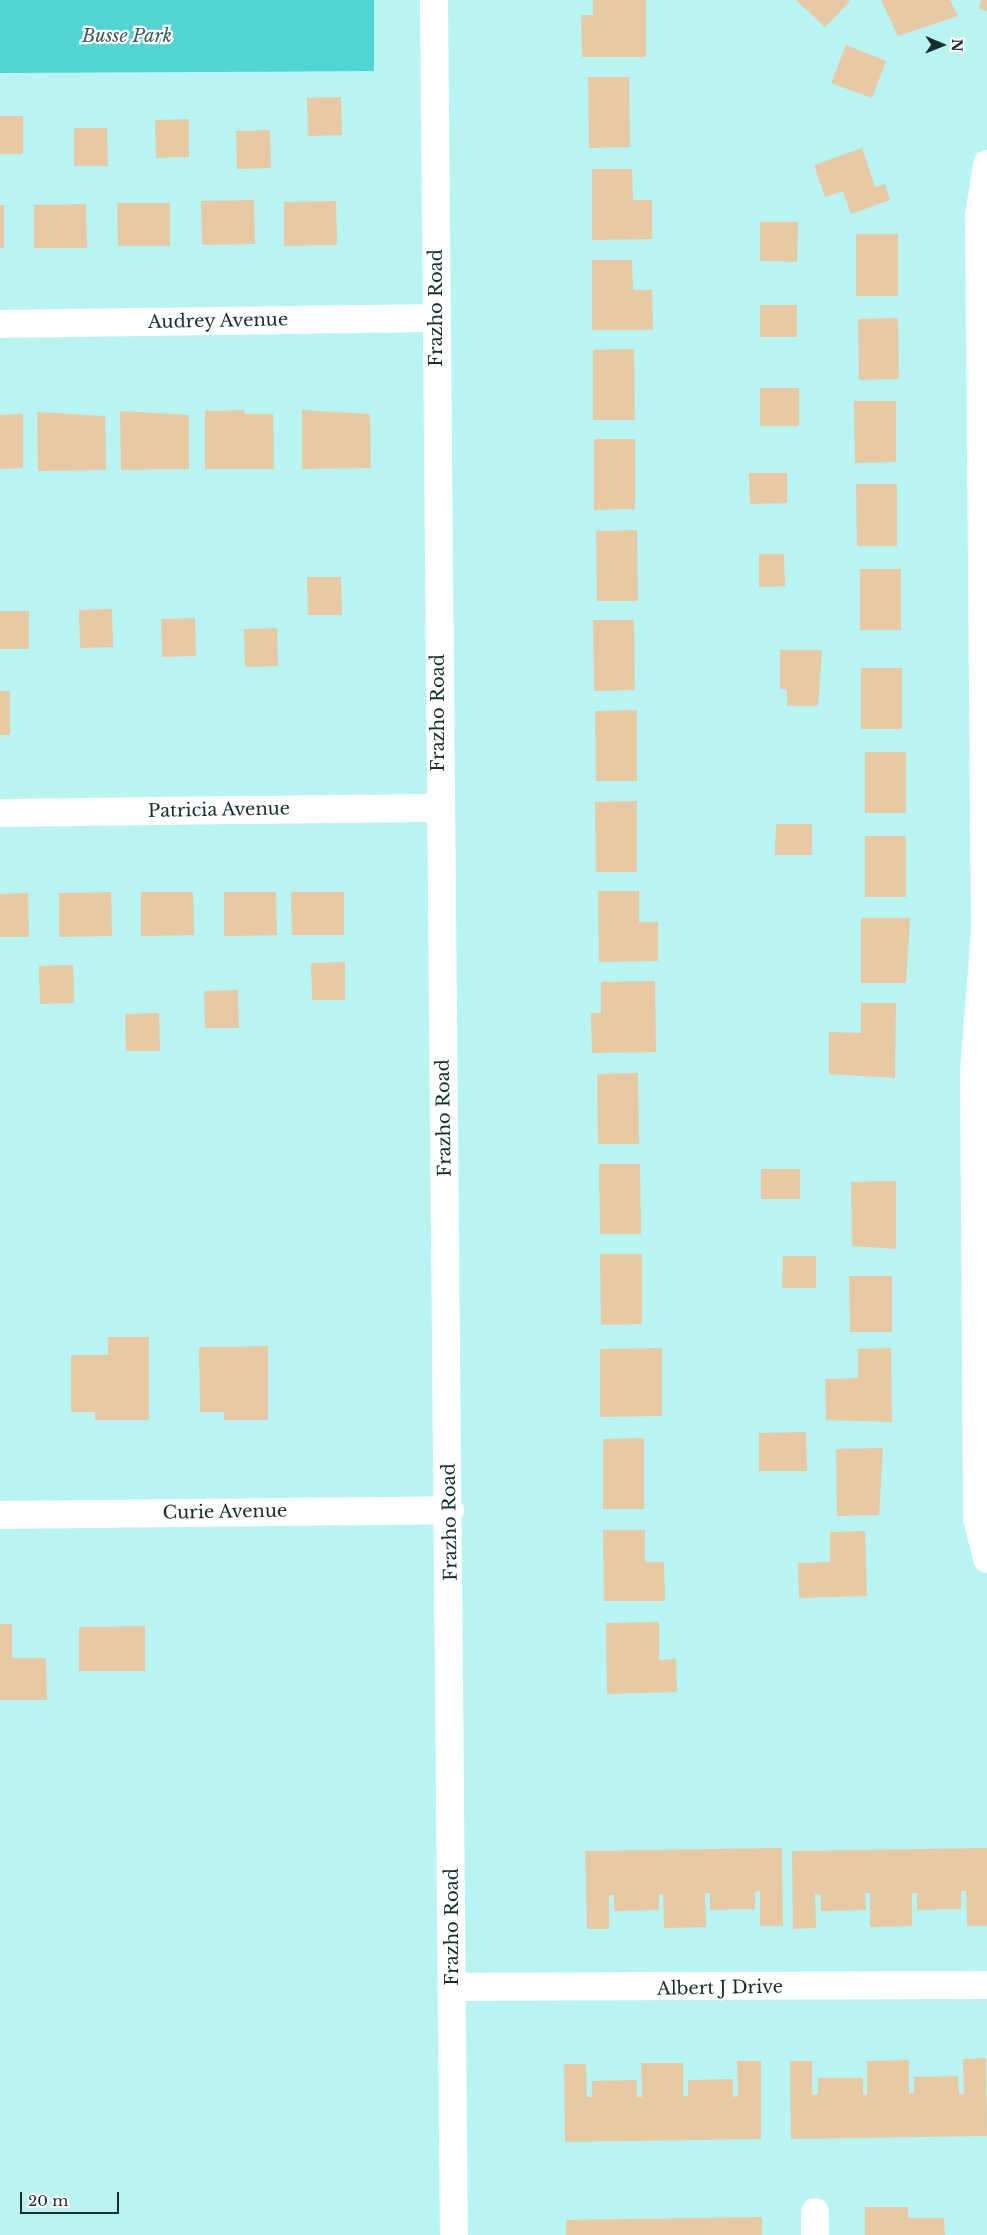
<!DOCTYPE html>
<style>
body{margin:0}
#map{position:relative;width:987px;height:2235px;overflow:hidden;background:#b7f4f2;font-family:"Libre Baskerville",serif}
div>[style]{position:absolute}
.green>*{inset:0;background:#50d5d2}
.building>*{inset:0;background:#e9c9a3}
.minor>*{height:28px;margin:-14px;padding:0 14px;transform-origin:14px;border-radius:14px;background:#fff}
span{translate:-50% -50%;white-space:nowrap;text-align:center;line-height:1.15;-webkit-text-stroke:4.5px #fff;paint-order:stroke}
.park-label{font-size:18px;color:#385a58;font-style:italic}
.street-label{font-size:18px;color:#162f2e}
.north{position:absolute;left:917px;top:20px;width:50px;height:50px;-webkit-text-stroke:4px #fff;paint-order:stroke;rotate:91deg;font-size:14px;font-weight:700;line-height:20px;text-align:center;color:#162f2e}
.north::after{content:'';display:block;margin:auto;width:18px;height:22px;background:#162f2e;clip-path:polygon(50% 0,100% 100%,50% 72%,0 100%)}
.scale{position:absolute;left:20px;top:2192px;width:99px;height:22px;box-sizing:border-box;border:2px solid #162f2e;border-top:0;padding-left:6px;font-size:15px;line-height:18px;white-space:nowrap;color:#162f2e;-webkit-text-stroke:4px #fff;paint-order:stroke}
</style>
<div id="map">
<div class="green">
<div style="clip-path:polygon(0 0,374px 0,374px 71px,0 73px)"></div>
</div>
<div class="building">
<div style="clip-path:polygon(593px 0,646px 0,646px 57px,582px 57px,581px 15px,593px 15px)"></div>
<div style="clip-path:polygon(796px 0,848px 0,850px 1px,825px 27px)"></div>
<div style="clip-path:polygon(881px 0,950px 0,958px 16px,898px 36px)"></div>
<div style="clip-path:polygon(981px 0,987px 0,987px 11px,979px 9px)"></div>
<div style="clip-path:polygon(846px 45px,886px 61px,872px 98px,831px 83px)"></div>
<div style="clip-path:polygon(588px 77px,629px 77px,630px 147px,589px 148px)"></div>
<div style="clip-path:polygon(341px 97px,342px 135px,308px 136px,307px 98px)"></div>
<div style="clip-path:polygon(0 116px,23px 116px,23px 154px,0 154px)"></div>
<div style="clip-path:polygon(189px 119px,189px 157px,156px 158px,155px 120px)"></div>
<div style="clip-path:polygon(74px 128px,107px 128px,108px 166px,74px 166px)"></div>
<div style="clip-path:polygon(270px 130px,271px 168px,237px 169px,236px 131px)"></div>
<div style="clip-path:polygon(862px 148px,875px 187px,885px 184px,890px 200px,851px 214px,843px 191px,825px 197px,814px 165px)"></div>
<div style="clip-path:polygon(592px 169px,632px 169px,633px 200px,652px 200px,652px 239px,592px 240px)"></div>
<div style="clip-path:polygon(254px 200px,255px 244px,202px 245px,201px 201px)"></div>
<div style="clip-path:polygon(336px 201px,337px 245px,284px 246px,284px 202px)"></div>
<div style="clip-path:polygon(117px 203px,170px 203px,170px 246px,118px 246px)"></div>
<div style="clip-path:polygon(86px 204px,87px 248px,34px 248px,34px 205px)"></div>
<div style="clip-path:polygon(0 205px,4px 205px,4px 248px,0 248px)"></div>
<div style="clip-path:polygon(760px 222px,798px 222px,797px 262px,760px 261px)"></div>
<div style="clip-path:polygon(856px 234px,898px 234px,898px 296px,856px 296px)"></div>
<div style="clip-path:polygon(592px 260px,632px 260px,633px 290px,652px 290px,653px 330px,592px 330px)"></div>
<div style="clip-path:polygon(760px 305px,797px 305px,797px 337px,760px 337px)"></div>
<div style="clip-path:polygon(898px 318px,899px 379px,859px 380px,858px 319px)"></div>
<div style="clip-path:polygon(634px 349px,635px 420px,593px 420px,593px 350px)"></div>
<div style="clip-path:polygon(760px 388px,799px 388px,799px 426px,760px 426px)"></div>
<div style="clip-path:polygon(854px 401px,896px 401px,896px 462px,855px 463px)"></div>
<div style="clip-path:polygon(244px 410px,245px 414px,273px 414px,274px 469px,205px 469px,205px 411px)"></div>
<div style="clip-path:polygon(302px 410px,370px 414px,371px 468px,302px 469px)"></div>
<div style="clip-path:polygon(120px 411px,189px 415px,189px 469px,121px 470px)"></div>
<div style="clip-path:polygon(37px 412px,105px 416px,106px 470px,38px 471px)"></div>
<div style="clip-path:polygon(23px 414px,23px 468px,0 469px,0 415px)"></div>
<div style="clip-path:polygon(594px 439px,635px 439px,635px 509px,594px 510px)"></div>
<div style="clip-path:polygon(749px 473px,787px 473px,787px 503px,750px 504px)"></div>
<div style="clip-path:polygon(856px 484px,897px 484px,897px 546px,857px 546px)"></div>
<div style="clip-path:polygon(637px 530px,638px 601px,597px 601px,596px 531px)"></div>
<div style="clip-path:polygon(759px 554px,784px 554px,785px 586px,759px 587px)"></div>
<div style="clip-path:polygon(860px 569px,901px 569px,901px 630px,860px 630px)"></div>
<div style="clip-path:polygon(307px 577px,341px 577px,342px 615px,308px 615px)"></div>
<div style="clip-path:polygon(112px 609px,113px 647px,80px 648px,79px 610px)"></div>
<div style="clip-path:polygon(0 611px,29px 611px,29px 649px,0 649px)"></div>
<div style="clip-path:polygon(195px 618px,196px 656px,162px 657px,161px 619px)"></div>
<div style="clip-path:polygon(593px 620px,634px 620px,635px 690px,594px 691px)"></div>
<div style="clip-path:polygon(277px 628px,278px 666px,245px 667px,244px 629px)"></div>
<div style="clip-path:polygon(780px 650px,822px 650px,818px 706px,787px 706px,787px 690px,780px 689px)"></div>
<div style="clip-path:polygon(861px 668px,902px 668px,902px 729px,861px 729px)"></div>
<div style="clip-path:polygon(0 691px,10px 691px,10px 735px,0 735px)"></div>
<div style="clip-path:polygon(637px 710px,637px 781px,596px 781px,595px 711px)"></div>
<div style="clip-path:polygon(865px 752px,906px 752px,906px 813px,865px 813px)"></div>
<div style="clip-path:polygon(637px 801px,637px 872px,596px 872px,595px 802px)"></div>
<div style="clip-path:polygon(776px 824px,812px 824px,812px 855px,775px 855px)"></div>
<div style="clip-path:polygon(865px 836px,906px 836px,906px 897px,865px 897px)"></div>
<div style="clip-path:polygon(598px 891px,639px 891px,639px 922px,658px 922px,658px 961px,599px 962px)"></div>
<div style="clip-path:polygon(111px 892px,112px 936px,59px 937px,59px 893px)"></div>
<div style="clip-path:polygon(141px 892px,193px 892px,194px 935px,141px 936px)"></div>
<div style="clip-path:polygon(224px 892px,276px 892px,277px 935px,224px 936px)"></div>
<div style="clip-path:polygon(291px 892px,344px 892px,344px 935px,292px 935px)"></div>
<div style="clip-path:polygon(28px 893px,29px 937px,0 937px,0 894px)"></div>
<div style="clip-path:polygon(861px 918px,910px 918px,906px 983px,861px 983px)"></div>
<div style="clip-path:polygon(345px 962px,345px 1000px,312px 1000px,311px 963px)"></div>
<div style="clip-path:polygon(73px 965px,74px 1003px,40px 1004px,39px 966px)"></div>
<div style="clip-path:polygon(655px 981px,656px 1052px,592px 1053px,591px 1013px,601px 1013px,601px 982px)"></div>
<div style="clip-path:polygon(238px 990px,239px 1028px,205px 1028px,204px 991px)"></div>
<div style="clip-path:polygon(861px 1003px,896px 1003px,895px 1078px,829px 1074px,829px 1032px,861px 1033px)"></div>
<div style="clip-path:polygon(159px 1013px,160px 1051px,126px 1051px,125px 1014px)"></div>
<div style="clip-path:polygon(638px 1073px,639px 1144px,598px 1144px,597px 1074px)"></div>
<div style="clip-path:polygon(599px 1164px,640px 1164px,641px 1234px,600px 1234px)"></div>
<div style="clip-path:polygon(761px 1169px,800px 1169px,800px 1199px,761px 1199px)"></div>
<div style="clip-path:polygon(896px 1181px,896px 1249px,852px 1246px,851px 1182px)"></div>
<div style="clip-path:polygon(600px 1254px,642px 1254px,642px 1324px,601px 1325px)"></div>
<div style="clip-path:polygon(783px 1256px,816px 1256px,816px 1288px,782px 1288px)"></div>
<div style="clip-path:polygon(849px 1276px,892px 1276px,892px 1332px,850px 1332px)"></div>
<div style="clip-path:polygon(108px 1337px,149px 1337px,149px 1420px,95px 1420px,95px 1412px,71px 1412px,71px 1355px,108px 1355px)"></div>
<div style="clip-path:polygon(268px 1346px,268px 1420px,224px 1420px,224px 1412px,200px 1412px,199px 1347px)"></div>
<div style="clip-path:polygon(662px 1348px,662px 1416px,600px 1417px,600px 1349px)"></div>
<div style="clip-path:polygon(891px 1348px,892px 1422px,826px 1420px,825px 1379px,858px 1378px,858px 1349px)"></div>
<div style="clip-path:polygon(806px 1432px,807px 1471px,759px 1471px,759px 1433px)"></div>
<div style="clip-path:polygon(644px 1438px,644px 1509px,603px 1509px,603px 1439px)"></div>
<div style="clip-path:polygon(883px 1448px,879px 1515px,837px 1516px,836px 1449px)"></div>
<div style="clip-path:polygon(603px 1530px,645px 1530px,645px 1562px,664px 1562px,665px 1601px,604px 1601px)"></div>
<div style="clip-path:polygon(865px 1531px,867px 1596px,799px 1598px,798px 1563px,830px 1562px,830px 1532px)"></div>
<div style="clip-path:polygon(659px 1622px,659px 1660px,676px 1659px,677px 1692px,607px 1694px,606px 1623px)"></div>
<div style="clip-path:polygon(0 1624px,12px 1624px,12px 1658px,46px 1658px,47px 1700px,0 1700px)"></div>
<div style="clip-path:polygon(145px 1626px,145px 1671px,79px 1671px,79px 1627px)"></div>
<div style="clip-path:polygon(782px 1848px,783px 1926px,760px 1926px,760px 1891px,755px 1892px,755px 1909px,710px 1910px,710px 1893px,705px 1893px,706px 1927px,664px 1928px,663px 1894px,659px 1894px,659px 1910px,614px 1911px,614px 1895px,609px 1895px,609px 1929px,587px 1929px,585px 1851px)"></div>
<div style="clip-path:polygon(987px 1848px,987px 1926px,967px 1926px,966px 1891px,961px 1891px,961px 1909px,917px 1910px,917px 1893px,912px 1893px,912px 1926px,870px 1927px,870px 1893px,865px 1893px,866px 1910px,821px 1911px,821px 1895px,815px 1894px,816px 1928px,793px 1929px,792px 1851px)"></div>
<div style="clip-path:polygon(986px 2058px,987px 2136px,791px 2139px,790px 2061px,812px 2061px,812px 2095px,818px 2094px,818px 2078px,863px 2078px,863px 2094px,867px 2095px,867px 2061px,909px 2060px,909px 2093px,914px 2093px,914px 2077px,958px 2076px,959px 2094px,964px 2094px,963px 2059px)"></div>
<div style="clip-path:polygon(737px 2061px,761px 2061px,761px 2139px,565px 2142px,564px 2064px,586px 2064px,587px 2097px,592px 2097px,592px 2081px,637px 2080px,637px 2097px,642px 2097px,641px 2063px,683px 2063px,683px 2096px,688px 2096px,688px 2080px,733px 2079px,733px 2097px,738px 2096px)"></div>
<div style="clip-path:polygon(865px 2207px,908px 2207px,908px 2218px,944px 2218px,945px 2235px,865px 2235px)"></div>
<div style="clip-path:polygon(762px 2217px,762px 2235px,566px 2235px,566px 2220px)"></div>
</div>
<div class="minor">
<div style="left:434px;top:0;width:2235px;rotate:89.49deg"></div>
<div style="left:987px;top:164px;width:53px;rotate:98.7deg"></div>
<div style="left:979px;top:216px;width:716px;rotate:89.52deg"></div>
<div style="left:985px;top:932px;width:141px;rotate:94.5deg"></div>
<div style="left:974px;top:1073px;width:445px;rotate:89.6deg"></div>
<div style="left:977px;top:1518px;width:42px;rotate:76.3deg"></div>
<div style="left:0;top:324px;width:436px;rotate:-0.8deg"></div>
<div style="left:0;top:813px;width:439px;rotate:-0.7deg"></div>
<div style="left:0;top:1515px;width:450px;rotate:-0.6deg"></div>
<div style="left:452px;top:1987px;width:535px;rotate:-0.21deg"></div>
<div style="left:815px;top:2212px;width:23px;rotate:90deg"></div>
</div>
<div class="park-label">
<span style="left:127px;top:36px">Busse Park</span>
</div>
<div class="street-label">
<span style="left:436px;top:308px;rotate:-90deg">Frazho Road</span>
<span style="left:218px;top:321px;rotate:-1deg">Audrey Avenue</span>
<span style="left:438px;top:713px;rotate:-90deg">Frazho Road</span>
<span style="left:219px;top:810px;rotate:-1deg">Patricia Avenue</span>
<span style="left:444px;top:1118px;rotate:-91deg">Frazho Road</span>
<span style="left:225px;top:1512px;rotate:-1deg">Curie Avenue</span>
<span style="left:450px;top:1522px;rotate:-91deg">Frazho Road</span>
<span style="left:452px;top:1927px;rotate:-90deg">Frazho Road</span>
<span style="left:720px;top:1988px;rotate:-1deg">Albert J Drive</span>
</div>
<div class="north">N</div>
<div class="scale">20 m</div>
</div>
